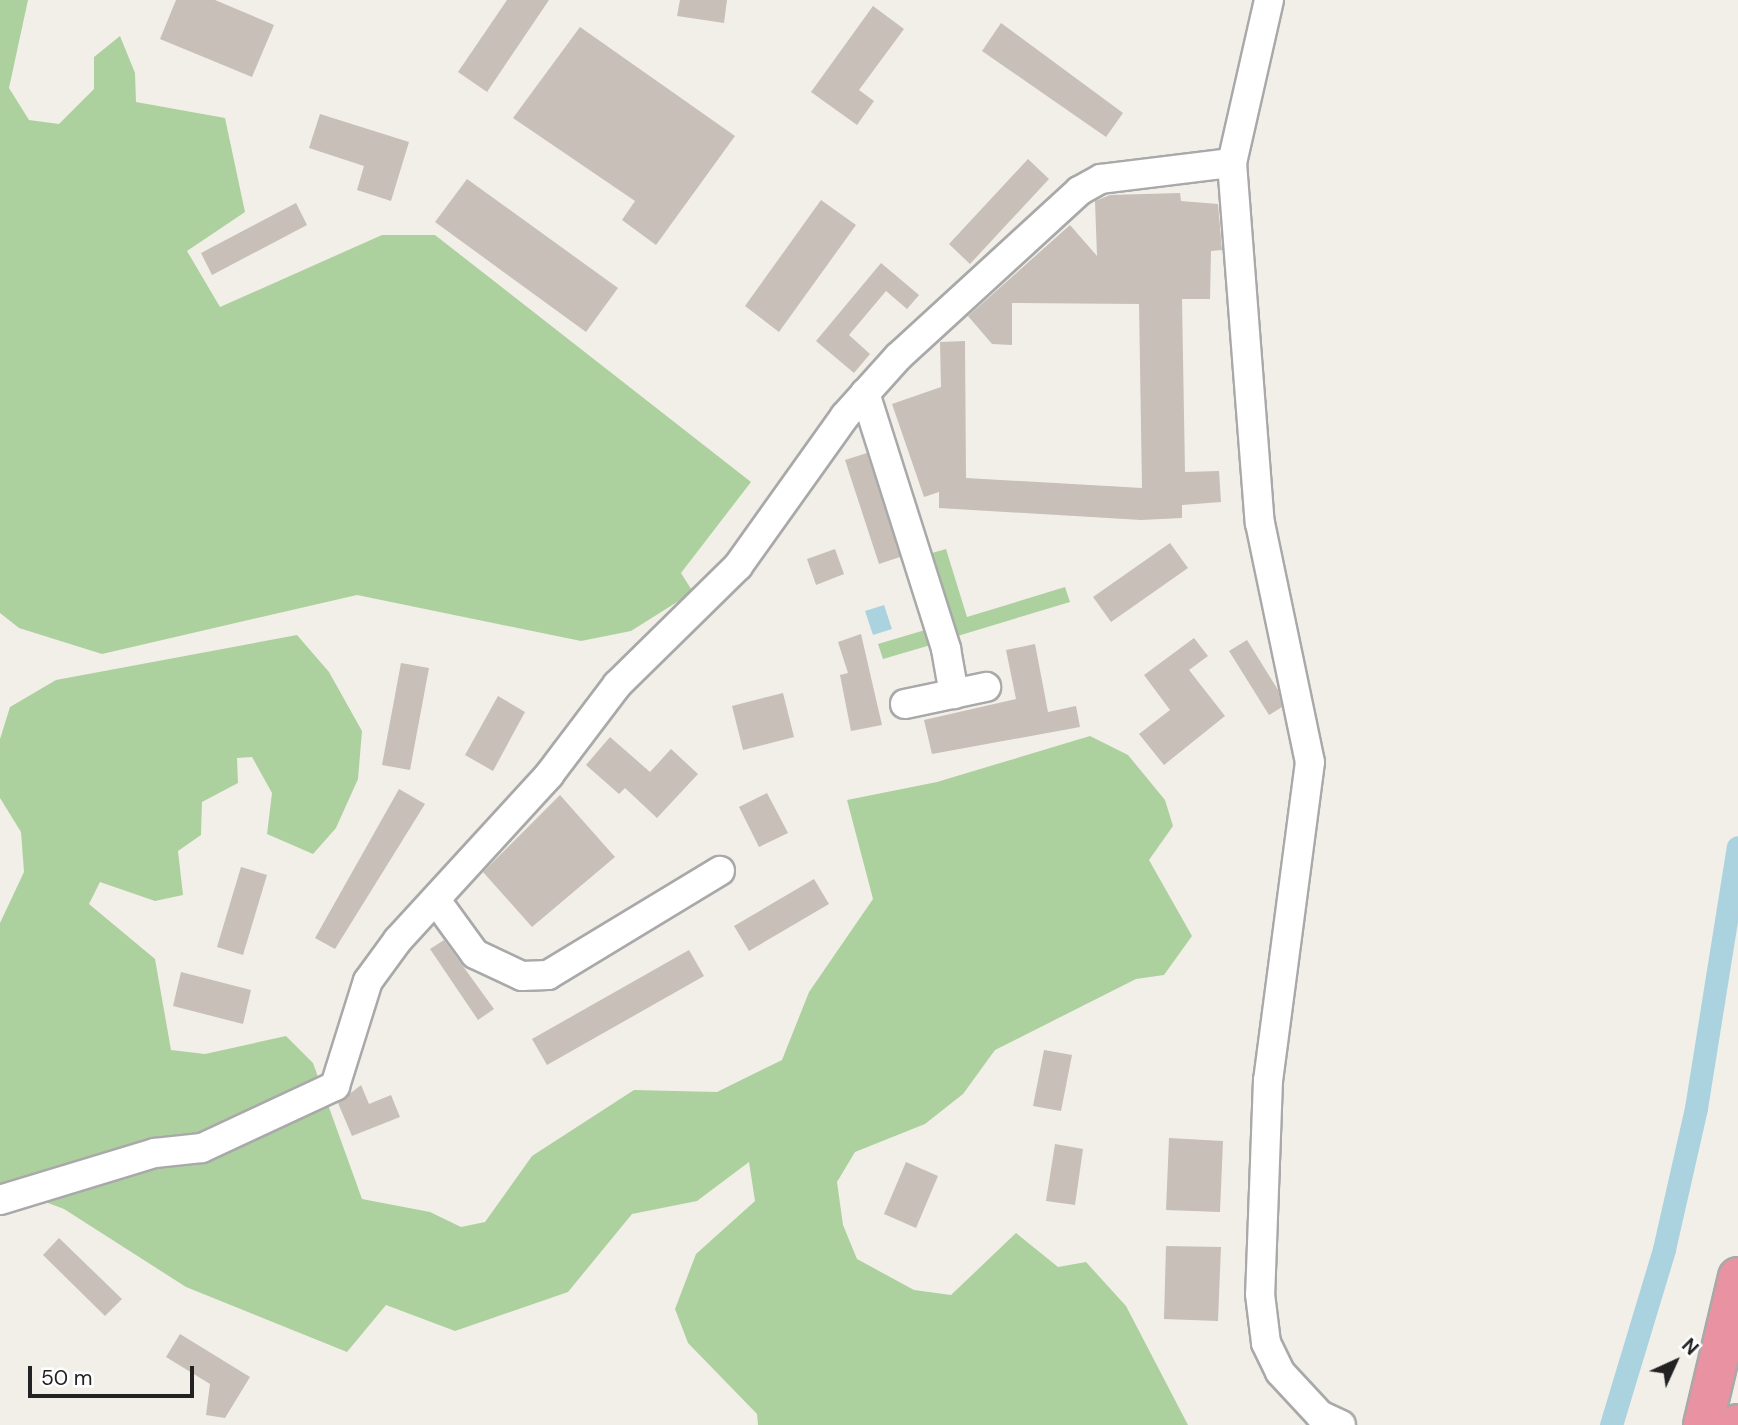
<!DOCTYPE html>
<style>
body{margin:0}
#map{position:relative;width:1738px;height:1425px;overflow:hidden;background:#f2efe9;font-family:"DM Sans",sans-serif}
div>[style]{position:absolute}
.forest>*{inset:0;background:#add19e}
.water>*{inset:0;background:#aad3df}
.canal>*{height:23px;margin:-11.5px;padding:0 11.5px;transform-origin:11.5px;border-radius:11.5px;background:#aad3df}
.building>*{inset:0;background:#c7bfb8}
.roads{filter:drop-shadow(2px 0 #a9a9a9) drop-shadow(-2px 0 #a9a9a9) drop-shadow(0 2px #a9a9a9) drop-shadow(0 -2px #a9a9a9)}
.minor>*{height:28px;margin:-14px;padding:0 14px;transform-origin:14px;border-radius:14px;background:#fff}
.highway>*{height:38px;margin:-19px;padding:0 19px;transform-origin:19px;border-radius:19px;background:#e892a2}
span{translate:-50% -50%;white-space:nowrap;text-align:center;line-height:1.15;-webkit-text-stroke:7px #fff;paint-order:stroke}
.north{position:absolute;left:1640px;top:1327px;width:70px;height:70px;-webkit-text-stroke:5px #fff;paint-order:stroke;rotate:45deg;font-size:19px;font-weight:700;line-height:28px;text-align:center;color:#222}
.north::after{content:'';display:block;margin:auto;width:24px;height:32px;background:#222;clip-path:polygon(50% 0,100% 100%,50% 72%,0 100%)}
.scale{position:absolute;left:28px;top:1366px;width:166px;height:32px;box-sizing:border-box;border:4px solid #222;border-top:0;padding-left:9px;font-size:21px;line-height:24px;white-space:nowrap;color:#222;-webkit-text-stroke:5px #fff;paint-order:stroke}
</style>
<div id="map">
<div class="forest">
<div style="clip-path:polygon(0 0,28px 0,9px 88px,29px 120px,59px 124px,94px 89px,94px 57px,120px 36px,135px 73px,136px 102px,225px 118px,245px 212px,187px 251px,220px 307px,382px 235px,435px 235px,751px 482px,681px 573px,693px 592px,631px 631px,581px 641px,357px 595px,102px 654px,19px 628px,0 613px)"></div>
<div style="clip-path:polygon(946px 549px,967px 617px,1065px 587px,1070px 602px,951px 638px,925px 555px)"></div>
<div style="clip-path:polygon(907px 570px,941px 642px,883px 659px,878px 644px,925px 630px)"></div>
<div style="clip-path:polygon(297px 635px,329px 672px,362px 731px,358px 779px,336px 828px,313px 854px,267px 834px,272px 793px,252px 757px,237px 758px,238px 783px,202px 802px,201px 835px,178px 851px,183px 895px,155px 901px,100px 882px,89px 904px,155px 959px,171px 1050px,205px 1054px,286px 1036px,313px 1063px,362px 1199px,430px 1212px,461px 1227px,485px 1222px,532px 1156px,634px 1090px,717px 1092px,782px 1060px,809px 992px,873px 899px,847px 800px,937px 782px,1090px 736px,1128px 755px,1165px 800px,1173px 826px,1149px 860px,1192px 936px,1164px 975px,1136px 979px,995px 1050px,963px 1094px,925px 1124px,855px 1152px,837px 1182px,843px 1225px,857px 1259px,914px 1290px,951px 1295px,1016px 1233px,1058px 1267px,1086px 1262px,1126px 1306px,1188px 1425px,758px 1425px,757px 1414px,688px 1343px,675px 1309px,696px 1254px,755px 1201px,749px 1162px,697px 1201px,632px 1214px,568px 1292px,455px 1331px,386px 1305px,347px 1352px,186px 1287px,64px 1209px,0 1185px,0 923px,24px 872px,21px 832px,0 798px,0 739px,10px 707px,56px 680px)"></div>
</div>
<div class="water">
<div style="clip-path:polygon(884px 605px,892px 629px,873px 635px,865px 611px)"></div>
</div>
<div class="canal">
<div style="left:1611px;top:1425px;width:184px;rotate:-73.2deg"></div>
<div style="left:1664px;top:1249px;width:145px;rotate:-77.2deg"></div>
<div style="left:1696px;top:1108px;width:264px;rotate:-80.9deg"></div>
</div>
<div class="building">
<div style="clip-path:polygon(176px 0,215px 0,274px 25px,252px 77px,160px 39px)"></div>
<div style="clip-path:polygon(507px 0,549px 0,487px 92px,458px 72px)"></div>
<div style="clip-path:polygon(680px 0,727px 0,724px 23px,677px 16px)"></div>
<div style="clip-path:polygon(873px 6px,904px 29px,859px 90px,874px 101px,857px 125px,811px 92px)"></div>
<div style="clip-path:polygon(1001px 23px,1123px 113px,1106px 137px,982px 51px)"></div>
<div style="clip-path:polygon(580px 27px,735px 136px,656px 245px,622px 220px,635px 201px,513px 118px)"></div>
<div style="clip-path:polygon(320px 114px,409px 142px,391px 201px,357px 190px,364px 166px,309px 148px)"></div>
<div style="clip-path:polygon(1028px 159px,1049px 179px,970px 264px,949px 244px)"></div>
<div style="clip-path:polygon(467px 179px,618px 288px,586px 332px,435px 222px)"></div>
<div style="clip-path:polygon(1180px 193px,1181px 201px,1218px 204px,1222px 250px,1211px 251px,1210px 299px,1182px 299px,1185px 472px,1219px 471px,1221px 502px,1182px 505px,1182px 518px,1141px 520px,939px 508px,939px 492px,924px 497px,892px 404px,941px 387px,940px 342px,965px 341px,966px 478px,1142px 488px,1139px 304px,1012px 303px,1012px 345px,992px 344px,968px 316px,1070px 225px,1097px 256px,1095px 201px,1110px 195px)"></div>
<div style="clip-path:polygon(821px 200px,856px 225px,779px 332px,745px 306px)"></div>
<div style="clip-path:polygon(296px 203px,307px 225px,212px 275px,201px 253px)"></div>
<div style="clip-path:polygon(881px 263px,919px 295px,907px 309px,886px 291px,849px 335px,870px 354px,854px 373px,816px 341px)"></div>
<div style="clip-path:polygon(867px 453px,900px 557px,879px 564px,845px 460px)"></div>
<div style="clip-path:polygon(1170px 543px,1188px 568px,1111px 622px,1093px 597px)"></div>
<div style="clip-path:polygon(835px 549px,844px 574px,816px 585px,807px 559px)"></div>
<div style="clip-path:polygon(861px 634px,882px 725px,851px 731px,840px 675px,848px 673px,838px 642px)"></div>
<div style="clip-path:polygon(1194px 638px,1208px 656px,1189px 670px,1225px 716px,1164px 765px,1139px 734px,1170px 710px,1144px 675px)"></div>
<div style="clip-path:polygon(1247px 640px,1278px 690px,1282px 707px,1269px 715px,1229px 651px)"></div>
<div style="clip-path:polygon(1035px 644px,1048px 712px,1076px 706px,1080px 727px,932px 754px,924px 720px,1016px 699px,1006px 650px)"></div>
<div style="clip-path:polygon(401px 663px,429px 668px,410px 770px,382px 765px)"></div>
<div style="clip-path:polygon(783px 693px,794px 737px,743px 750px,732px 706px)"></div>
<div style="clip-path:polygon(498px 696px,525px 712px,493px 771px,465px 755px)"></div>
<div style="clip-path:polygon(610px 737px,650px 772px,671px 749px,698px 774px,657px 818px,625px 788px,619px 794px,586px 765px)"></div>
<div style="clip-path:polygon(399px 789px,425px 804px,335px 949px,315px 938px)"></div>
<div style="clip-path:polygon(767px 793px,788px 833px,759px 847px,739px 807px)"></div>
<div style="clip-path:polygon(560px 795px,615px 857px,532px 927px,483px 872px)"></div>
<div style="clip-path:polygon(241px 867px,267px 875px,243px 955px,217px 947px)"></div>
<div style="clip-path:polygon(814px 879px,829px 904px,749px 951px,734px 926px)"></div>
<div style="clip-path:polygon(444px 940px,494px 1009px,478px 1020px,430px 949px)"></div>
<div style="clip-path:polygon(689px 950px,704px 976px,547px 1065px,532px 1039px)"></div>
<div style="clip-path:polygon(181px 972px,251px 990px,243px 1024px,173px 1006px)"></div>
<div style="clip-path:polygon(1044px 1050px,1072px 1055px,1061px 1111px,1033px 1106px)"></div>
<div style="clip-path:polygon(361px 1085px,369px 1104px,391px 1095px,400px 1117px,352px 1136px,338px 1103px)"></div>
<div style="clip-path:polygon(1169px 1138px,1223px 1141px,1220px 1212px,1166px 1210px)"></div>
<div style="clip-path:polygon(1055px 1144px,1083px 1149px,1075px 1205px,1046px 1201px)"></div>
<div style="clip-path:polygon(906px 1162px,938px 1176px,916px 1228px,884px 1214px)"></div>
<div style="clip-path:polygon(59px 1238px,122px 1299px,105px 1316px,43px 1255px)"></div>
<div style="clip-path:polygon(1166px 1246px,1221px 1247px,1218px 1321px,1164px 1319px)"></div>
<div style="clip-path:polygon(180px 1334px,250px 1377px,225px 1418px,206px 1415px,210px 1384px,166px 1357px)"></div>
</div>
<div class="roads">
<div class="minor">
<div style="left:1269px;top:0;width:167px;rotate:102.8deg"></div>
<div style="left:1232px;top:163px;width:361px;rotate:85.6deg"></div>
<div style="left:1260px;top:523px;width:244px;rotate:78.2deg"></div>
<div style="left:1310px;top:762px;width:321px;rotate:97.5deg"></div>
<div style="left:1268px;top:1080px;width:214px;rotate:92.1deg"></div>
<div style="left:1260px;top:1294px;width:49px;rotate:83deg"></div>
<div style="left:1266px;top:1343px;width:32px;rotate:64deg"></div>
<div style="left:1280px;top:1372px;width:59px;rotate:47.1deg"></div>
<div style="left:1320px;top:1415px;width:23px;rotate:25deg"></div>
<div style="left:865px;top:393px;width:269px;rotate:72.4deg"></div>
<div style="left:946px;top:649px;width:46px;rotate:79.9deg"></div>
<div style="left:905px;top:704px;width:83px;rotate:-11.9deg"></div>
<div style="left:438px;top:903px;width:63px;rotate:54deg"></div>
<div style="left:475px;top:954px;width:52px;rotate:25.1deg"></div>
<div style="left:522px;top:976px;width:26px;rotate:-2deg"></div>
<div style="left:548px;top:975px;width:201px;rotate:-31.2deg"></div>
<div style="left:0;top:1200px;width:162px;rotate:-16.9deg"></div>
<div style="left:155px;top:1153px;width:47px;rotate:-6.1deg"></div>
<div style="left:202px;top:1148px;width:147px;rotate:-25deg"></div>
<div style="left:335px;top:1086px;width:110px;rotate:-72.6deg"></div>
<div style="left:368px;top:981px;width:51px;rotate:-53.8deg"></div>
<div style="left:398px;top:940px;width:224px;rotate:-47.5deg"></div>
<div style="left:549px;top:775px;width:113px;rotate:-52.9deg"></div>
<div style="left:617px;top:685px;width:170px;rotate:-44.5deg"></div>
<div style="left:738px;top:566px;width:184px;rotate:-54.5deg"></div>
<div style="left:845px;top:416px;width:79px;rotate:-48.1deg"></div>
<div style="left:898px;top:357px;width:246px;rotate:-42.5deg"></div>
<div style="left:1079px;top:191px;width:25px;rotate:-29deg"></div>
<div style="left:1101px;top:179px;width:132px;rotate:-7deg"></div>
</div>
<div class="highway">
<div style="left:1703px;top:1425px;width:152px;rotate:-76.7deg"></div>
<div style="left:1738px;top:1425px;width:1px;rotate:-90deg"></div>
</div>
</div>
<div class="north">N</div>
<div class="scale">50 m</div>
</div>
